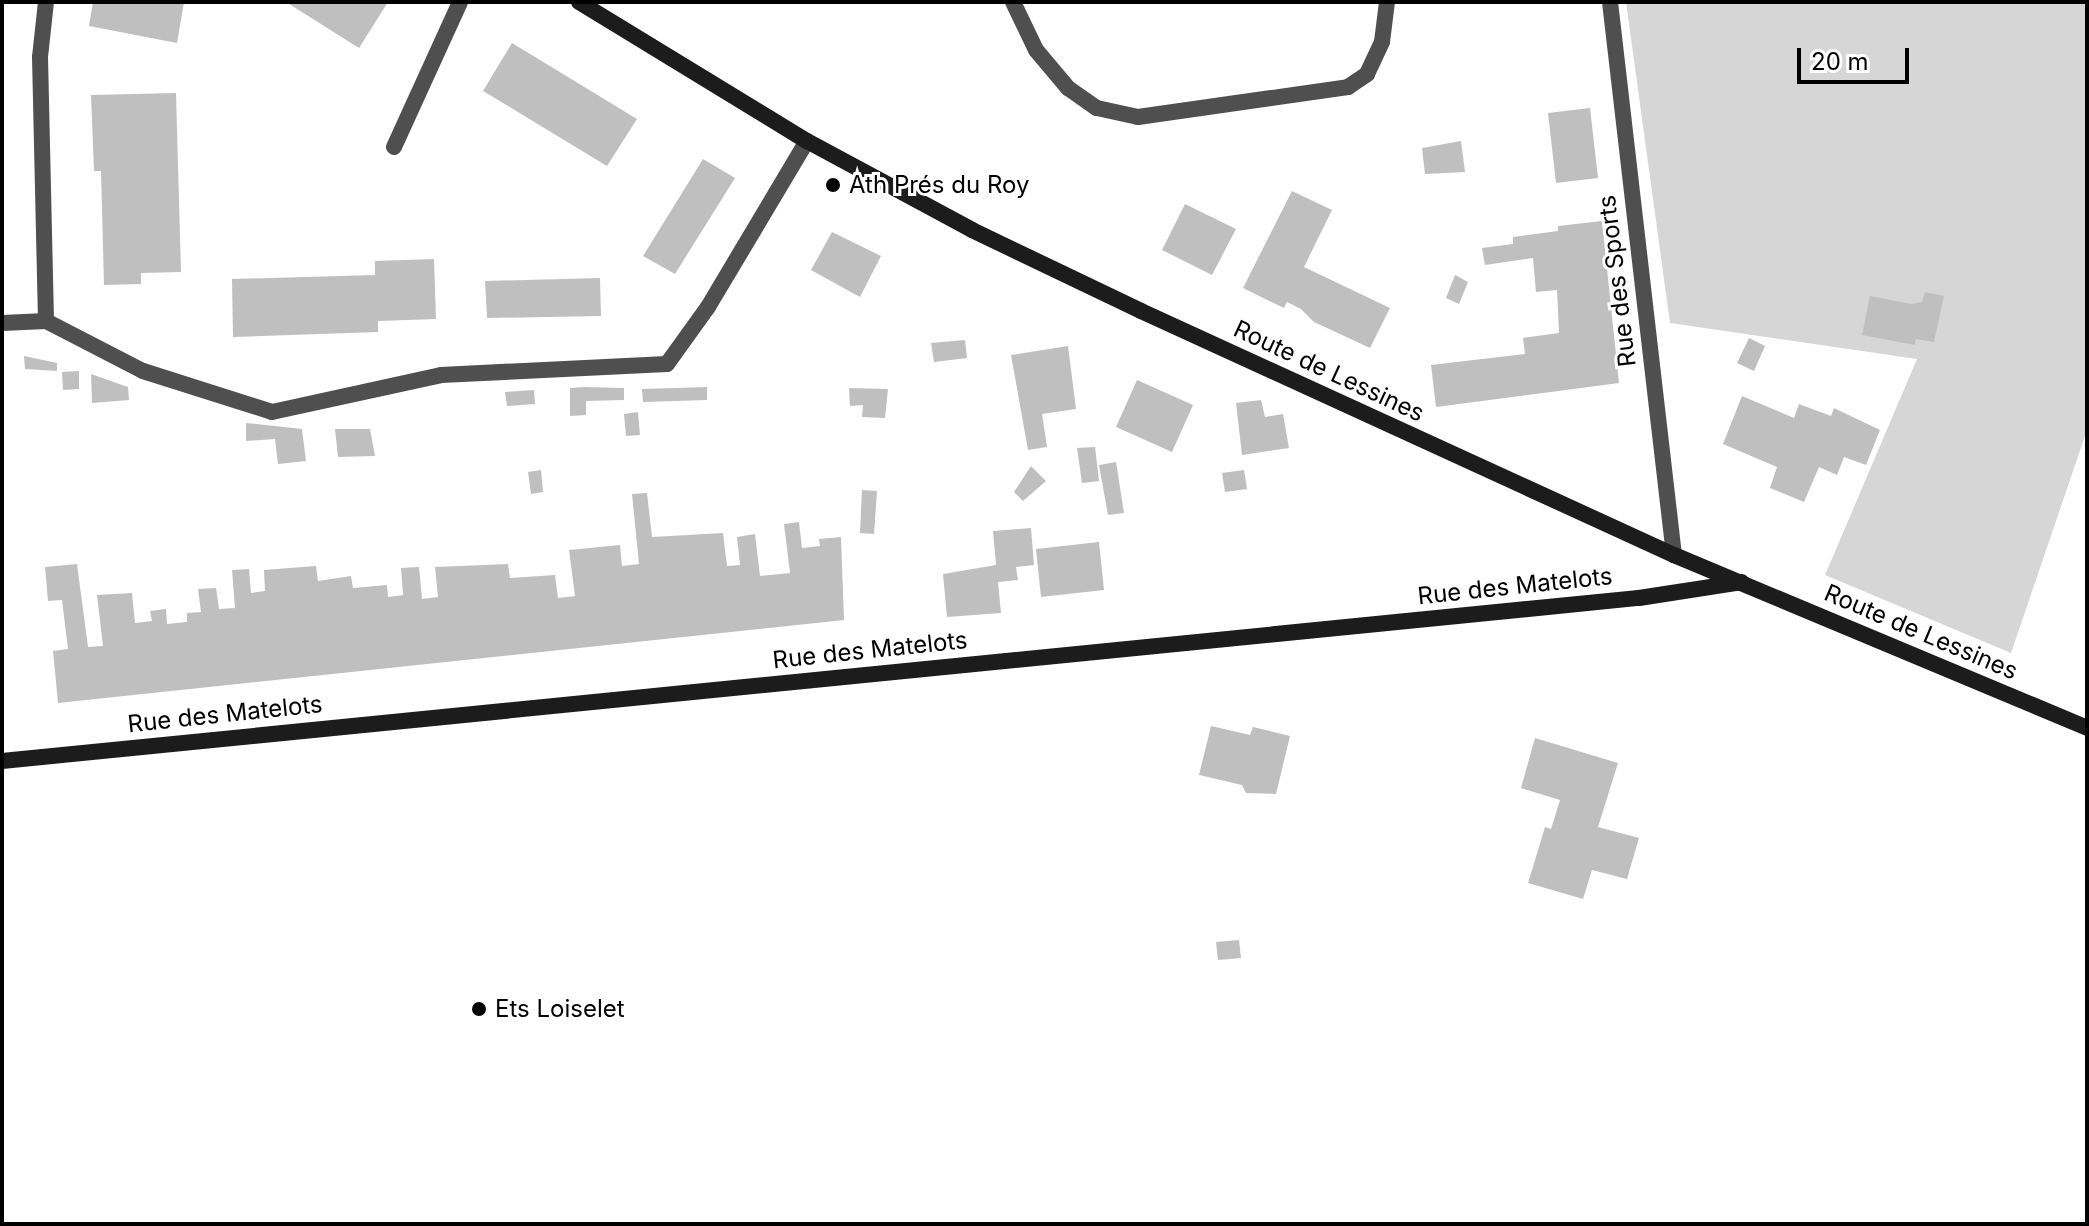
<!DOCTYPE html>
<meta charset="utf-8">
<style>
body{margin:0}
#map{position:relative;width:2089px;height:1226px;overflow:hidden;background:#fff;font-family:Inter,sans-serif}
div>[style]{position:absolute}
.green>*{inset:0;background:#d6d6d6}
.building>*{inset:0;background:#bfbfbf}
.lane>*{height:16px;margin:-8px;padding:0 8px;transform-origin:8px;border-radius:8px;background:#4f4f4f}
.street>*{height:16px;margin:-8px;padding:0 8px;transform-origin:8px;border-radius:8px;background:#4f4f4f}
.secondary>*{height:16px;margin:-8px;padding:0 8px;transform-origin:8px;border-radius:8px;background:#1c1c1c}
.dots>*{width:22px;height:22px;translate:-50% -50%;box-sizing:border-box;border:4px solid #fff;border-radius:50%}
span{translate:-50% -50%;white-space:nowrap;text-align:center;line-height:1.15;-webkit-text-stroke:6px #fff;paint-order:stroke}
.poi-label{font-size:24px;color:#000}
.left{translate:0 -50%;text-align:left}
.street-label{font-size:24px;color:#000}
.frame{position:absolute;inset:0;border:4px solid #000;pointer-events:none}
.scale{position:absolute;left:1797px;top:48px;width:112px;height:36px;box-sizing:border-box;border:4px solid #000;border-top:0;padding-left:10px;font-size:24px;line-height:28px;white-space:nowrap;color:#000;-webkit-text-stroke:6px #fff;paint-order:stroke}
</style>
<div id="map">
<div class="green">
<div style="clip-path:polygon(1626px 2px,2087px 2px,2087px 430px,2011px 653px,1825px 575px,1917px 359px,1670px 323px)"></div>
</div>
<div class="building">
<div style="clip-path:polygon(93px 2px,184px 2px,177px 43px,89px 26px)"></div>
<div style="clip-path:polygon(286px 2px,388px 2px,359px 48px)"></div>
<div style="clip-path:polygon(512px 43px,637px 119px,607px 166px,483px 91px)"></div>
<div style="clip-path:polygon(176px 93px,181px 272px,141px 273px,141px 284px,104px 285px,101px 171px,94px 171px,91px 95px)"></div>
<div style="clip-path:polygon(1590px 108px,1598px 178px,1556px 183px,1548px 113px)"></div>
<div style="clip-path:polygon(1461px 141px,1465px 172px,1425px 174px,1422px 148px)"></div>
<div style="clip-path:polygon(703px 159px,735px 178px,675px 274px,643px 256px)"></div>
<div style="clip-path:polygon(1292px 191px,1332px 210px,1304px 267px,1390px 308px,1370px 348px,1314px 322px,1301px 309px,1287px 302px,1284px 308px,1243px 288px)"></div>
<div style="clip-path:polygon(1185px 204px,1236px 229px,1212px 275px,1162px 250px)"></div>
<div style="clip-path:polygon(1602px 221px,1619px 383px,1436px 407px,1431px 365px,1525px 354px,1523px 338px,1559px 333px,1557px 290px,1536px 292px,1533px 258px,1485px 265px,1482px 248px,1513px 244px,1513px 237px,1558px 231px,1558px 226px)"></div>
<div style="clip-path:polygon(832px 232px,881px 256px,860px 297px,811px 270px)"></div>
<div style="clip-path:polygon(434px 259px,436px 319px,378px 321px,378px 332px,233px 337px,232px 279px,375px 275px,375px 261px)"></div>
<div style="clip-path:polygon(1455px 275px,1468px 282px,1459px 304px,1446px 298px)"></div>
<div style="clip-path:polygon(600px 278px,601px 316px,487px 318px,485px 281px)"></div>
<div style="clip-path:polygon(1925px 292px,1944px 296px,1934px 342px,1916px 339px,1915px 345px,1862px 335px,1870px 296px,1911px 304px,1922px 302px)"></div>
<div style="clip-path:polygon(1749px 338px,1765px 346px,1754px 371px,1737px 363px)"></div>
<div style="clip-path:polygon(965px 340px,967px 358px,934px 362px,931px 343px)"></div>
<div style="clip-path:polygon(1068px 346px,1076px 409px,1042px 414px,1047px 447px,1028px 450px,1011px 355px)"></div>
<div style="clip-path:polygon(24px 356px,57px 363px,57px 371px,25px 369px)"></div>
<div style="clip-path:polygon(79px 371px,79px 389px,63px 390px,62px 372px)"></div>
<div style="clip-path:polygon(91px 374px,128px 387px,129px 400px,92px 403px)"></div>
<div style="clip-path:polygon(1137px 380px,1193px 405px,1172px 452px,1116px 427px)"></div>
<div style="clip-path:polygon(585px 387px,624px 388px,624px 400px,586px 401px,586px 415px,570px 416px,570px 388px)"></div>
<div style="clip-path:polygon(707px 387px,707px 400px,643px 402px,642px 389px)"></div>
<div style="clip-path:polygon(849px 388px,888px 389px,885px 418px,862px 417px,863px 405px,850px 406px)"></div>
<div style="clip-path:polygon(534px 390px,535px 404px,507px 406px,505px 392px)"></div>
<div style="clip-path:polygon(1742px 396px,1794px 418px,1799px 404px,1831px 416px,1834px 408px,1880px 430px,1866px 465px,1844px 457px,1837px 475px,1819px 467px,1804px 502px,1770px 488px,1777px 467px,1723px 444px)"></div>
<div style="clip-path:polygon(1261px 400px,1265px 417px,1283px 414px,1289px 448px,1242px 455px,1236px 403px)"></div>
<div style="clip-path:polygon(638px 412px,640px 435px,626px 436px,624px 414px)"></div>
<div style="clip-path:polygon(246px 423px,302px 429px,306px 461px,278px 464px,275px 439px,246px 441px)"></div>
<div style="clip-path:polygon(335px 429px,370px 429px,375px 456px,338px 457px)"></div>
<div style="clip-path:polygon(1095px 447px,1099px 481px,1082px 483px,1077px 448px)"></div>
<div style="clip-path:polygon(1116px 462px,1124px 513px,1108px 515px,1099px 465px)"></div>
<div style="clip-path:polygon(1031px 466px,1046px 481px,1023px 501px,1014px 492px)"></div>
<div style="clip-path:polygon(541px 470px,543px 492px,531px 494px,528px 472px)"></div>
<div style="clip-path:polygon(1244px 470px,1247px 489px,1225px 492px,1222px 473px)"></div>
<div style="clip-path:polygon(862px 490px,877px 491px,874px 534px,860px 533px)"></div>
<div style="clip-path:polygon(647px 493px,652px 537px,723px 533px,727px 566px,740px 565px,737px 537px,755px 534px,760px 576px,790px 573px,784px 524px,799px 522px,802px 548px,820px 546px,819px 539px,841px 537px,844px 620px,58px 703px,53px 651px,68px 649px,62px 600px,48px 601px,45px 567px,77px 564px,88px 647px,103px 646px,97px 595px,132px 593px,135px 623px,152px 621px,150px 611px,166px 609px,167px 624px,187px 622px,187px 613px,201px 612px,198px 589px,216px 588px,219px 609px,235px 608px,232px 570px,249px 569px,251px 593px,265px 591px,264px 570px,316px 566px,318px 581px,351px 576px,353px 588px,387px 585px,388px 597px,403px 595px,401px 568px,419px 567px,422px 599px,438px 597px,435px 567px,508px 564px,510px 578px,555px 575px,558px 598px,575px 596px,569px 550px,620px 545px,622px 566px,639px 564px,632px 494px)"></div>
<div style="clip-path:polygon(1031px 528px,1034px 565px,1016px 567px,1018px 580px,998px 582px,1001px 613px,947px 617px,943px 574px,996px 565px,993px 531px)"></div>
<div style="clip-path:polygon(1099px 542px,1104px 590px,1041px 597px,1036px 549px)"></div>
<div style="clip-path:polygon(1211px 726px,1250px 735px,1253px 727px,1290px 736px,1276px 794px,1246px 793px,1242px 785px,1199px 775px)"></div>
<div style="clip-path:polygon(1535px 738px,1618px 763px,1598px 827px,1639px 838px,1627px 879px,1592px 870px,1583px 899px,1528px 883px,1545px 827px,1551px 829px,1560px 800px,1521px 788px)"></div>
<div style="clip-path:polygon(1239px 940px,1241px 958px,1218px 960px,1216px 942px)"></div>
</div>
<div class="lane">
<div style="left:394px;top:147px;width:159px;rotate:-65.5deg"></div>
</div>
<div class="street">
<div style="left:1013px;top:2px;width:53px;rotate:64.4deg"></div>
<div style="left:1036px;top:50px;width:50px;rotate:49.9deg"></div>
<div style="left:1068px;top:88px;width:35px;rotate:35deg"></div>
<div style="left:1097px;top:108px;width:42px;rotate:12.4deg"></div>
<div style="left:1138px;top:117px;width:212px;rotate:-8.1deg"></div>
<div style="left:1348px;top:87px;width:23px;rotate:-34deg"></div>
<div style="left:1367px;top:74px;width:35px;rotate:-65deg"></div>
<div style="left:1382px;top:42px;width:40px;rotate:-82.9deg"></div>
<div style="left:1610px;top:2px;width:557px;rotate:83.4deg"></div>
<div style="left:46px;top:321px;width:109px;rotate:27.3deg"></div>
<div style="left:143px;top:371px;width:135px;rotate:17.6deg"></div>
<div style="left:272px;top:412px;width:173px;rotate:-12.3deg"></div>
<div style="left:441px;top:375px;width:226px;rotate:-2.8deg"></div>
<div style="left:667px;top:364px;width:70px;rotate:-54.3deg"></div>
<div style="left:708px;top:307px;width:193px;rotate:-59.2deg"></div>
<div style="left:46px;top:321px;width:264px;rotate:-91.3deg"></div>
<div style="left:40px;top:57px;width:55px;rotate:-83.8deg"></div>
<div style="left:2px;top:323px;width:44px;rotate:-2.6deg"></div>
</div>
<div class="secondary">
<div style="left:579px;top:2px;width:267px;rotate:31.4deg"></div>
<div style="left:807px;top:141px;width:187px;rotate:28.3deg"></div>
<div style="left:972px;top:230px;width:187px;rotate:25.6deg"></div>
<div style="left:1141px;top:311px;width:586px;rotate:24.6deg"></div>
<div style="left:1674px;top:555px;width:448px;rotate:22.7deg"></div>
<div style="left:2px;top:761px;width:1645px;rotate:-5.69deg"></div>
<div style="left:1639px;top:598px;width:104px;rotate:-8.8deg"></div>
</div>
<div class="dots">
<div style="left:833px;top:185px;background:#000"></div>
<div style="left:479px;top:1009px;background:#000"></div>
</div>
<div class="poi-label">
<span class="left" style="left:849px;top:185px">Ath Prés du Roy</span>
<span class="left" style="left:495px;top:1009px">Ets Loiselet</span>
</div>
<div class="street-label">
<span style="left:1617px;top:281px;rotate:-97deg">Rue des Sports</span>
<span style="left:1329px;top:371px;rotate:25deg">Route de Lessines</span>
<span style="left:1515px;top:586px;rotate:-6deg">Rue des Matelots</span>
<span style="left:1921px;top:632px;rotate:23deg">Route de Lessines</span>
<span style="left:870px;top:650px;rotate:-6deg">Rue des Matelots</span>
<span style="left:225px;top:714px;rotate:-6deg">Rue des Matelots</span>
</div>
<div class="frame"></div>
<div class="scale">20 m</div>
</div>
